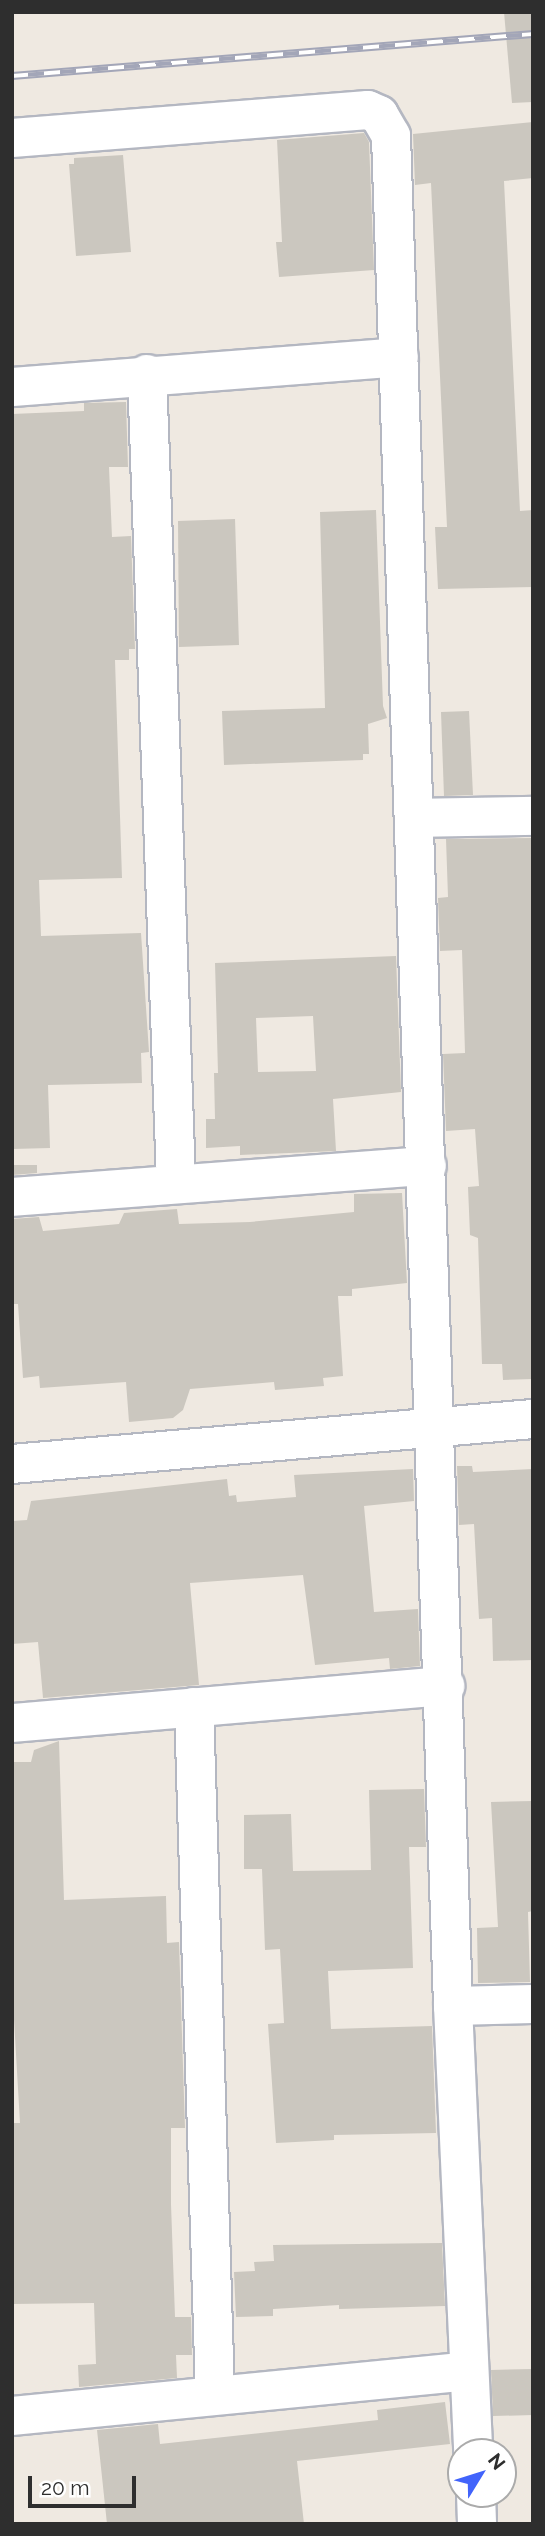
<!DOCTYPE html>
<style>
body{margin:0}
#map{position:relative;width:545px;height:2536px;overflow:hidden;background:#efe9e1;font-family:Raleway,sans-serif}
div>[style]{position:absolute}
.building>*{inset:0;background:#cbc7bf}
.roads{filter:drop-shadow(2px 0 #b4b7c1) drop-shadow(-2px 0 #b4b7c1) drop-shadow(0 2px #b4b7c1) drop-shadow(0 -2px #b4b7c1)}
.minor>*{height:38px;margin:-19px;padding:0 19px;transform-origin:19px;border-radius:19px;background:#fff}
.rail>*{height:8px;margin-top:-4px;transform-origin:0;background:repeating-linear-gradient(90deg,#fff 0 16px,#a3a6b8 0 32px);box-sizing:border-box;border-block:2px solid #a3a6b8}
span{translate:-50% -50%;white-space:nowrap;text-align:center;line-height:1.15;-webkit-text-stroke:5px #fff;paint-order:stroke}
.frame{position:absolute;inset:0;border:14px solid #2e2e2e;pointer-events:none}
.north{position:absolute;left:447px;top:2438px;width:70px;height:70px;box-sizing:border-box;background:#fff;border:2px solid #ababab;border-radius:50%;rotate:52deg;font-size:19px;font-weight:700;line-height:28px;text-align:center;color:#2e2e2e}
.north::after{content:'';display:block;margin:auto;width:24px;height:32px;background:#4264fb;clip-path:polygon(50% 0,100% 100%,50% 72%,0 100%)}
.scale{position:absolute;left:28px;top:2476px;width:108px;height:32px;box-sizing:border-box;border:4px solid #2e2e2e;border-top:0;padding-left:9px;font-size:21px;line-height:24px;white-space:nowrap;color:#2e2e2e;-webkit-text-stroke:5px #fff;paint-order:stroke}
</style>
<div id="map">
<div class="building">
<div style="clip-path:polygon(504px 12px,533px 12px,533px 102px,512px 103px)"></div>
<div style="clip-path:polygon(533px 122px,533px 178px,504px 181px,520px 511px,533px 510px,533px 587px,438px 589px,435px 527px,447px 527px,431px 183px,415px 185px,413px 134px)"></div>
<div style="clip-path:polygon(364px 133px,369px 142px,374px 270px,279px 277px,276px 242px,282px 242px,277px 140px)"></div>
<div style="clip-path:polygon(123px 155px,131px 252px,76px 256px,69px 164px,74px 164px,74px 158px)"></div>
<div style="clip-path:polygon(126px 402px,128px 467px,109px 467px,112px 537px,131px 536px,135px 649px,129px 649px,129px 660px,115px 660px,122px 878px,39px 880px,41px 936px,141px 933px,149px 1052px,141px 1053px,142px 1083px,48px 1085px,50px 1148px,12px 1149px,12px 414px,84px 411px,84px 403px)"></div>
<div style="clip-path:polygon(376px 510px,383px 706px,387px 718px,368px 724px,369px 754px,363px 754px,363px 760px,224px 765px,222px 711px,325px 708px,320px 512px)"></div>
<div style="clip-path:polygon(235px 519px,239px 645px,179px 647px,178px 521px)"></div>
<div style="clip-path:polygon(469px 711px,473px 795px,444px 796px,441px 712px)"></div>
<div style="clip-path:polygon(533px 838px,533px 1379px,503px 1380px,502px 1364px,482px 1364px,478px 1238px,470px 1235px,468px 1187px,479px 1186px,475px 1129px,446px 1131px,443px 1054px,465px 1053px,462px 950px,440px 951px,438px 898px,448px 897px,446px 839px)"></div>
<div style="clip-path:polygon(evenodd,396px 956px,401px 1092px,333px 1099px,336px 1151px,240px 1155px,240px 1146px,206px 1148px,206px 1119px,215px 1119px,214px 1073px,218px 1073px,215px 963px,396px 956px,313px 1016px,316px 1071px,258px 1072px,256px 1018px,313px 1016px)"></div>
<div style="clip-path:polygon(12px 1165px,37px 1165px,37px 1173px,12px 1175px)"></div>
<div style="clip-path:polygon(402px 1193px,407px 1283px,352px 1289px,352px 1296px,338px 1296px,343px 1376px,323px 1378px,324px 1386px,275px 1390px,274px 1382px,190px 1389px,183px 1410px,173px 1418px,129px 1422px,126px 1382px,40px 1388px,39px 1376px,23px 1378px,18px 1304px,12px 1304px,12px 1219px,39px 1217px,43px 1231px,119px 1224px,124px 1213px,177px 1209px,179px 1224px,250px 1222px,354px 1212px,354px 1194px)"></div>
<div style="clip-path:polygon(457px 1466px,472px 1466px,473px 1472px,533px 1469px,533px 1660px,493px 1661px,492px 1618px,479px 1619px,474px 1524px,459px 1525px)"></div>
<div style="clip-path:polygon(413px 1469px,414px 1501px,364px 1506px,374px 1612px,418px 1609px,420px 1666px,390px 1669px,389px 1658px,315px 1665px,303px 1575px,190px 1583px,199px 1685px,43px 1698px,38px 1642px,12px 1644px,12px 1521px,27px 1520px,31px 1501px,227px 1479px,229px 1496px,236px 1495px,237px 1502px,296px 1497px,294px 1475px)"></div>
<div style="clip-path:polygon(59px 1741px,64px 1900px,166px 1896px,167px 1943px,179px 1942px,185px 2128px,171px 2128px,171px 2204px,175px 2317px,191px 2317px,192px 2355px,176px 2355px,177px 2378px,79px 2387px,78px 2365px,96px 2364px,94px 2303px,12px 2304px,12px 2123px,20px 2123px,12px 1985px,12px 1762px,31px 1762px,34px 1750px)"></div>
<div style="clip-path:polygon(424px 1789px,426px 1847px,409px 1847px,413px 1968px,328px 1971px,331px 2029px,432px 2026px,436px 2133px,334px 2135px,334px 2140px,276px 2143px,268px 2024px,284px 2023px,280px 1949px,265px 1950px,262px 1869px,244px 1869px,244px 1815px,291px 1814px,293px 1871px,371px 1870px,369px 1790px)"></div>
<div style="clip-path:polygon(533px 1801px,533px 1911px,528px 1912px,530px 1982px,478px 1983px,477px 1928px,498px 1927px,491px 1802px)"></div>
<div style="clip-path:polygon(442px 2243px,445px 2306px,339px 2309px,339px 2305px,273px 2309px,273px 2316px,236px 2317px,234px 2272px,255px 2271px,254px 2262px,274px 2261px,273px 2245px)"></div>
<div style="clip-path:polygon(533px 2369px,533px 2415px,493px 2416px,491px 2370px)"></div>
<div style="clip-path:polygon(445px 2402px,450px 2444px,297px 2461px,304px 2524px,107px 2524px,97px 2430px,158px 2424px,160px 2444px,378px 2420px,377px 2410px)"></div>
</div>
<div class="roads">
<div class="minor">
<div style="left:12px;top:138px;width:357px;rotate:-4.5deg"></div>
<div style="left:368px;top:110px;width:12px;rotate:24deg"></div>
<div style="left:379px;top:115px;width:24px;rotate:60deg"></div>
<div style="left:391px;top:136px;width:1871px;rotate:88.1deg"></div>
<div style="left:453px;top:2006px;width:446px;rotate:87.4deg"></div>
<div style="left:147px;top:374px;width:808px;rotate:87.94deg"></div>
<div style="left:12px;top:387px;width:388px;rotate:-4.4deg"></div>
<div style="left:415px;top:818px;width:118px;rotate:-1deg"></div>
<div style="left:12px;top:1197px;width:416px;rotate:-4.3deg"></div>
<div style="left:12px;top:1464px;width:523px;rotate:-4.94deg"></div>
<div style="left:194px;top:1707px;width:688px;rotate:88.25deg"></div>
<div style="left:12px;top:1723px;width:435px;rotate:-4.9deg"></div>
<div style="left:453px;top:2006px;width:80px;rotate:-1.4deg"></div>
<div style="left:12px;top:2416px;width:458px;rotate:-5.6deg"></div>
<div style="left:476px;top:2494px;width:30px;rotate:88deg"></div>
</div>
</div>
<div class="rail">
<div style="left:12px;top:76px;width:523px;rotate:-4.61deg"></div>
</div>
<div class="frame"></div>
<div class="north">N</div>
<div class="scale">20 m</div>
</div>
